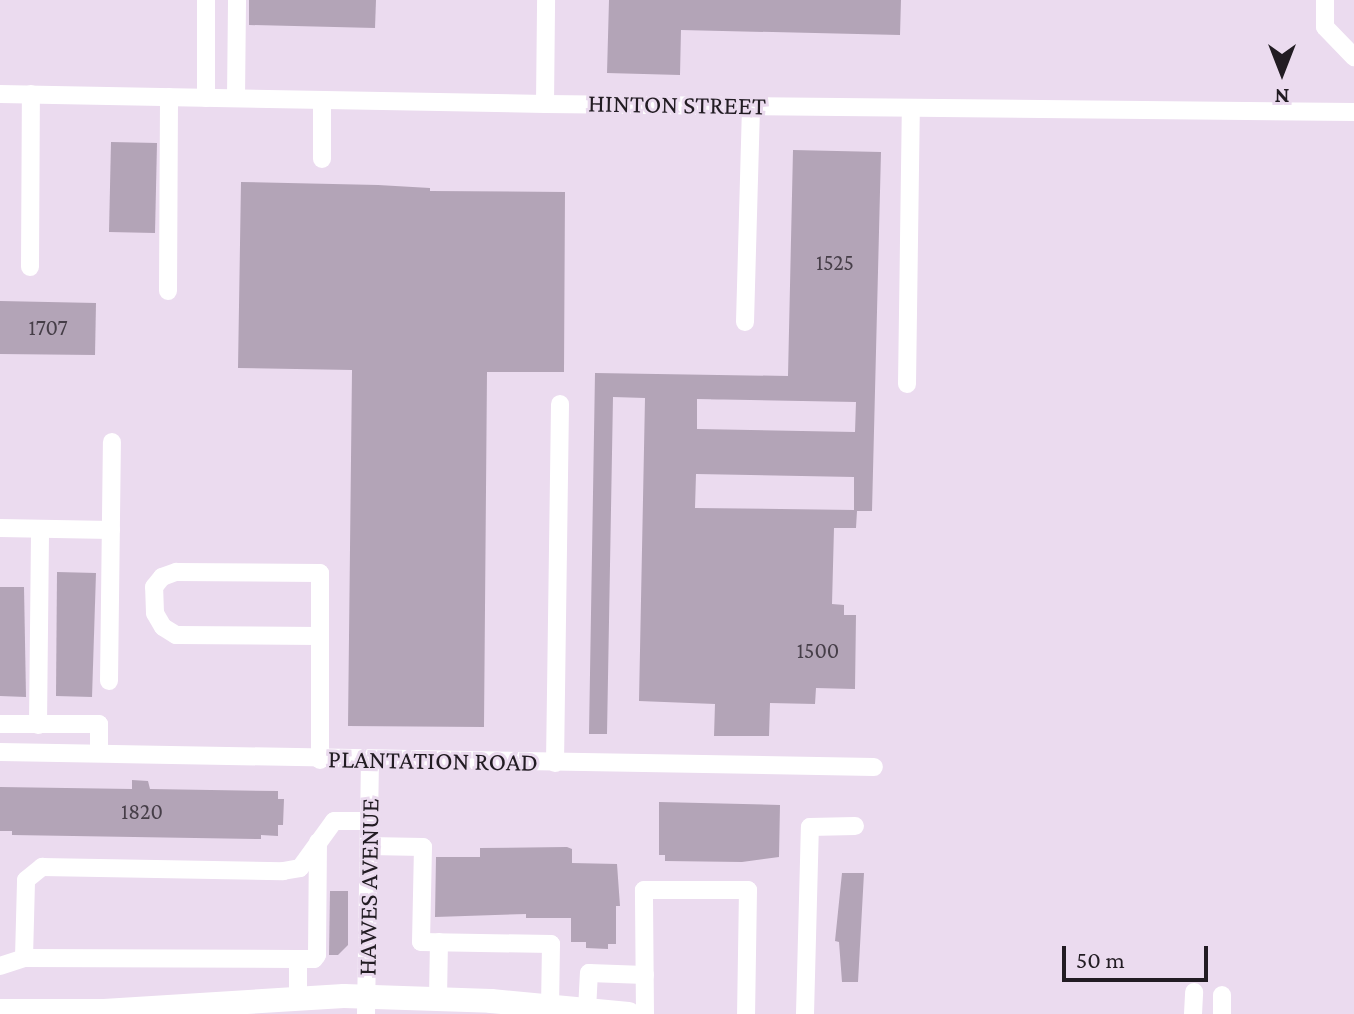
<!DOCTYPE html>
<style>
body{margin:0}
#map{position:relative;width:1354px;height:1014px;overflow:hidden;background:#ebdbef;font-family:"Crimson Pro",serif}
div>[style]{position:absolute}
.building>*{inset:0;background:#b3a4b7}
.minor>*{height:18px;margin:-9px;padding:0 9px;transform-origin:9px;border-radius:9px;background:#fff}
.major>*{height:24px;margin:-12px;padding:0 12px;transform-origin:12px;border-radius:12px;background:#fff}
span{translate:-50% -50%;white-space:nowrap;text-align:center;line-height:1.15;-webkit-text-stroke:6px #ebdbef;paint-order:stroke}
.number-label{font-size:22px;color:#463e48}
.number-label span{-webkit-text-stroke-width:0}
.street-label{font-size:26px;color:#221c23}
.north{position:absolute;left:1242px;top:32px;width:80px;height:80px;-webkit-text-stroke:6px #ebdbef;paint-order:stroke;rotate:180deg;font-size:22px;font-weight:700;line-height:32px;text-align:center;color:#221c23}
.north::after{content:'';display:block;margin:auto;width:28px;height:36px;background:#221c23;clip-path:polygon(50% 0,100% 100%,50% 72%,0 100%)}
.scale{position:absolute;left:1062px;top:946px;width:146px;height:36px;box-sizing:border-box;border:4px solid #221c23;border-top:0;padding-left:10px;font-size:24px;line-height:28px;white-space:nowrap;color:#221c23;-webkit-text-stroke:6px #ebdbef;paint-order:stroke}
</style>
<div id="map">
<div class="building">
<div style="clip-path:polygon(249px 0,376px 0,375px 28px,249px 25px)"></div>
<div style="clip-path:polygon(609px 0,901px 0,900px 35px,681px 30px,680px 75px,607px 73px)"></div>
<div style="clip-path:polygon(111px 142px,157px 143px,155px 233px,109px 232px)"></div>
<div style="clip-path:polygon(evenodd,793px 150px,881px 152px,872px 511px,857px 511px,856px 528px,834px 528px,832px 604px,844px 605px,844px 615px,856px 615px,855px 689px,816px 688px,815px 704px,770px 703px,769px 736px,714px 736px,715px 704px,639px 701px,645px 398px,613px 397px,607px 734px,589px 734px,595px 373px,788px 376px,793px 150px,697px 399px,856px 402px,855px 432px,697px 429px,697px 399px,793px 150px,696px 474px,854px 477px,854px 510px,695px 508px,696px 474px)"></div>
<div style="clip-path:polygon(241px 182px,378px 185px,430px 188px,430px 191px,565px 192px,564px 372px,487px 372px,484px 727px,348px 726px,352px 370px,238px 368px)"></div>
<div style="clip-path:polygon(0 301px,96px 303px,95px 355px,0 354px)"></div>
<div style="clip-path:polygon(57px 572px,96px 573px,92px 697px,56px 696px)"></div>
<div style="clip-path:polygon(0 587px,24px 587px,26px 697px,0 696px)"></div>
<div style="clip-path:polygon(132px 780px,148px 781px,150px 789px,278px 791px,278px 799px,284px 799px,283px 825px,278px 825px,278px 836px,261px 835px,261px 839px,12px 835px,12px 831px,0 831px,0 787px,132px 789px)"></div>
<div style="clip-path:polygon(659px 802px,780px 805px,779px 857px,742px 862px,665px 861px,665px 855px,659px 855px)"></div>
<div style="clip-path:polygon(567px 847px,572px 849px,572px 863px,617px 864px,620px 906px,616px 906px,616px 944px,608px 944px,608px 949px,586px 948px,586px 942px,571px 942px,571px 918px,526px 918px,526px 914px,435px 917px,436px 857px,480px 857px,480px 848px)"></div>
<div style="clip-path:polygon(842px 873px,864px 873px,858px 982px,842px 982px,839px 942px,835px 941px)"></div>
<div style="clip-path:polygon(330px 891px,348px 891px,348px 945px,338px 955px,329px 955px)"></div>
</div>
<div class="minor">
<div style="left:206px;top:0;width:98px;rotate:90deg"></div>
<div style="left:1325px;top:0;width:27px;rotate:90deg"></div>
<div style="left:1325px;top:27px;width:42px;rotate:46deg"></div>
<div style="left:0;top:94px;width:545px;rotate:1.05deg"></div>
<div style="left:545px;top:104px;width:809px;rotate:0.57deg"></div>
<div style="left:236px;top:98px;width:98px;rotate:-89.4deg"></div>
<div style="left:545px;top:104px;width:104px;rotate:-89.4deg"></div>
<div style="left:322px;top:159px;width:59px;rotate:-90deg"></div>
<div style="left:30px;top:267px;width:173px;rotate:-89.7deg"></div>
<div style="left:168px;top:291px;width:194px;rotate:-89.7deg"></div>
<div style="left:745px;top:322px;width:216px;rotate:-88.4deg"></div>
<div style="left:907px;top:384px;width:276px;rotate:-89.2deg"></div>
<div style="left:0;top:528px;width:111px;rotate:1deg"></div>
<div style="left:319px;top:636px;width:143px;rotate:-179.6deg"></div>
<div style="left:176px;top:635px;width:15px;rotate:-148deg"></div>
<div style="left:163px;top:627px;width:16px;rotate:-120deg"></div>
<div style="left:155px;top:613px;width:26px;rotate:-92deg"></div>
<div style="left:154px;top:587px;width:13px;rotate:-51deg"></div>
<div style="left:162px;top:577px;width:15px;rotate:-20deg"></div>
<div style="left:176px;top:572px;width:144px;rotate:0.4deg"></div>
<div style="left:320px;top:573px;width:187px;rotate:90deg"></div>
<div style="left:109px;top:681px;width:239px;rotate:-89.3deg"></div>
<div style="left:0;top:724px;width:99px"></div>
<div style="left:99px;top:724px;width:29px;rotate:90deg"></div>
<div style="left:38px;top:725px;width:196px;rotate:-89.4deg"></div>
<div style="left:0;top:752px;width:874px;rotate:0.98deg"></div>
<div style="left:555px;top:763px;width:359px;rotate:-89.2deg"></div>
<div style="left:369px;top:846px;width:54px;rotate:1.1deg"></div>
<div style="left:423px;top:847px;width:95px;rotate:91.2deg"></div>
<div style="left:421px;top:942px;width:130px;rotate:0.9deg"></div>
<div style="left:551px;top:944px;width:62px;rotate:90.9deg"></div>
<div style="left:24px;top:958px;width:274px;rotate:0.2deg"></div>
<div style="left:298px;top:959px;width:39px;rotate:90deg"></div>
<div style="left:298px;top:959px;width:16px"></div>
<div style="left:314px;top:959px;width:5px;rotate:-53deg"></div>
<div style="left:317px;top:955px;width:113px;rotate:-89.5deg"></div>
<div style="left:0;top:966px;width:25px;rotate:-18deg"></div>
<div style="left:24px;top:958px;width:78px;rotate:-88.5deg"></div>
<div style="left:26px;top:880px;width:21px;rotate:-39deg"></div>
<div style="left:42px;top:867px;width:241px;rotate:1deg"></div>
<div style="left:283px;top:871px;width:17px;rotate:-10deg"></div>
<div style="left:300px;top:868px;width:58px;rotate:-54.1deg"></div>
<div style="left:334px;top:821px;width:35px"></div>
<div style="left:1222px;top:995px;width:19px;rotate:90deg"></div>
<div style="left:438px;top:998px;width:56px;rotate:-89deg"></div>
<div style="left:587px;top:1010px;width:37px;rotate:-87deg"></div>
<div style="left:589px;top:973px;width:56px;rotate:2deg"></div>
<div style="left:366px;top:1014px;width:253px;rotate:-89.1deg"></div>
<div style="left:645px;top:1014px;width:124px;rotate:-90.5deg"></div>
<div style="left:644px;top:890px;width:104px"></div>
<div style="left:748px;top:890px;width:124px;rotate:90.9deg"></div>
<div style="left:805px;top:1014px;width:187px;rotate:-88.5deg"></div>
<div style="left:810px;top:827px;width:45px;rotate:-1.3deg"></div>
<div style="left:1193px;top:1014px;width:22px;rotate:-87deg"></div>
</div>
<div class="major">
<div style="left:0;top:1011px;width:104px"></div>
<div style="left:104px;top:1011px;width:240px;rotate:-3.6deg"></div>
<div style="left:344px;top:996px;width:147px;rotate:1.9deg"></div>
<div style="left:491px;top:1001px;width:138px;rotate:5.4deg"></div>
</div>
<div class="number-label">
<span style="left:835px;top:263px">1525</span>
<span style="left:48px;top:328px">1707</span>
<span style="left:818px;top:651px">1500</span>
<span style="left:142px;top:812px">1820</span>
</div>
<div class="street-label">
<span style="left:677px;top:105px;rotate:1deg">HINTON STREET</span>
<span style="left:433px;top:761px;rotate:1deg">PLANTATION ROAD</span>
<span style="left:369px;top:887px;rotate:-89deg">HAWES AVENUE</span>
</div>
<div class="north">N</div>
<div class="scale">50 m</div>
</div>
